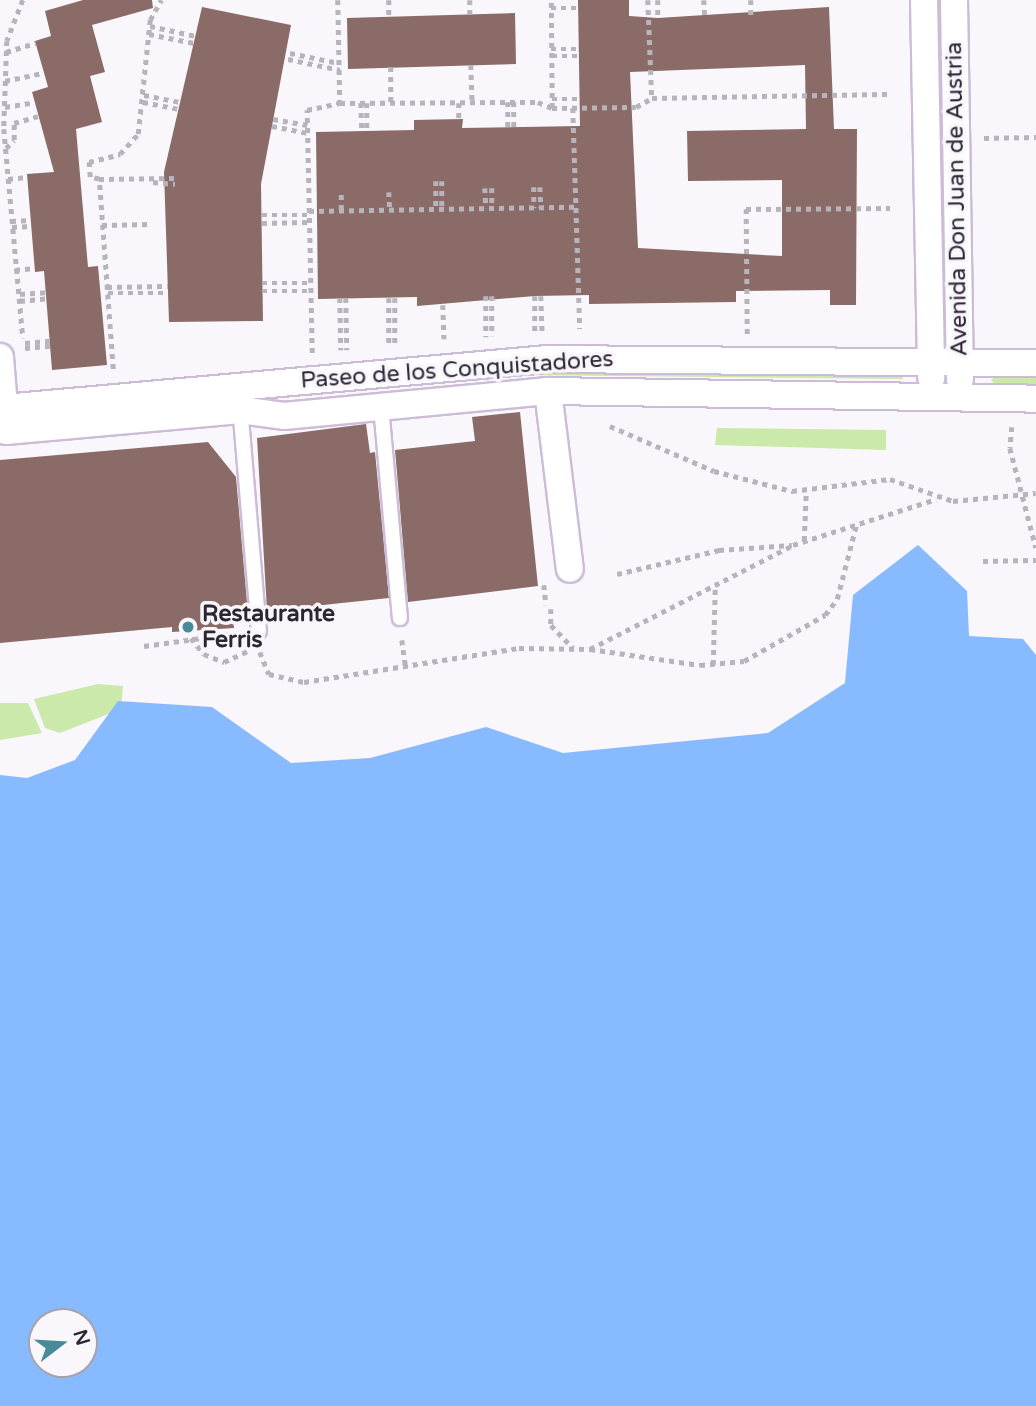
<!DOCTYPE html>
<style>
body{margin:0}
#map{position:relative;width:1036px;height:1406px;overflow:hidden;background:#f9f6fc;font-family:"Varela Round",sans-serif}
div>[style]{position:absolute}
.green>*{inset:0;background:#cae9ab}
.water>*{inset:0;background:#87baff}
.building>*{inset:0;background:#8b6b67}
.path>*{height:4.5px;margin-top:-2.25px;transform-origin:0;background:repeating-linear-gradient(90deg,#b8b4bb 0 5px,transparent 0 10px)}
.roads{filter:drop-shadow(2px 0 #ccbcd7) drop-shadow(-2px 0 #ccbcd7) drop-shadow(0 2px #ccbcd7) drop-shadow(0 -2px #ccbcd7)}
.service>*{height:14px;margin:-7px;padding:0 7px;transform-origin:7px;border-radius:7px;background:#fff}
.minor>*{height:26px;margin:-13px;padding:0 13px;transform-origin:13px;border-radius:13px;background:#fff}
.dots>*{width:19px;height:19px;translate:-50% -50%;box-sizing:border-box;border:4px solid #f9f6fc;border-radius:50%}
span{translate:-50% -50%;white-space:nowrap;text-align:center;line-height:1.15;-webkit-text-stroke:7px #f9f6fc;paint-order:stroke}
.street-label{font-size:23px;color:#2c2630}
.poi-label{font-size:23px;color:#2c2630;font-weight:700}
.left{translate:0 -50%;text-align:left}
.north{position:absolute;left:28px;top:1308px;width:70px;height:70px;box-sizing:border-box;background:#f9f6fc;border:2px solid #a7a3aa;border-radius:50%;rotate:73deg;font-size:19px;font-weight:700;line-height:28px;text-align:center;color:#2c2630}
.north::after{content:'';display:block;margin:auto;width:24px;height:32px;background:#478b99;clip-path:polygon(50% 0,100% 100%,50% 72%,0 100%)}
</style>
<div id="map">
<div class="green">
<div style="clip-path:polygon(540px 370px,902px 375px,903px 379px,523px 375px,287px 394px)"></div>
<div style="clip-path:polygon(997px 376px,1036px 377px,1036px 387px,996px 386px,991px 380px)"></div>
<div style="clip-path:polygon(717px 428px,886px 430px,886px 450px,715px 445px)"></div>
<div style="clip-path:polygon(98px 684px,123px 686px,121px 709px,60px 733px,45px 728px,34px 699px)"></div>
<div style="clip-path:polygon(0 703px,28px 703px,42px 733px,0 740px)"></div>
</div>
<div class="water">
<div style="clip-path:polygon(evenodd,918px 545px,967px 591px,969px 636px,1023px 639px,1036px 655px,1036px 1406px,0 1406px,0 775px,27px 778px,75px 760px,118px 701px,212px 707px,291px 763px,370px 758px,486px 727px,563px 753px,768px 733px,845px 683px,853px 595px,918px 545px,42px 1322px,84px 1322px,84px 1364px,42px 1364px,42px 1322px)"></div>
</div>
<div class="building">
<div style="clip-path:polygon(83px 0,152px 0,153px 8px,92px 25px,105px 72px,90px 76px,102px 122px,76px 129px,88px 267px,98px 266px,107px 365px,52px 370px,44px 271px,35px 272px,27px 174px,54px 172px,32px 92px,48px 87px,35px 41px,51px 36px,45px 11px)"></div>
<div style="clip-path:polygon(evenodd,578px 0,629px 0,629px 16px,658px 18px,829px 7px,834px 129px,857px 129px,856px 305px,830px 305px,830px 290px,736px 291px,736px 302px,589px 304px,589px 295px,535px 296px,417px 306px,417px 297px,318px 299px,316px 132px,414px 130px,414px 120px,463px 119px,462px 128px,580px 126px,578px 0,805px 65px,806px 129px,687px 131px,688px 181px,782px 180px,782px 256px,638px 248px,630px 72px,805px 65px)"></div>
<div style="clip-path:polygon(202px 7px,291px 25px,261px 184px,263px 321px,169px 322px,164px 172px)"></div>
<div style="clip-path:polygon(515px 13px,516px 64px,348px 69px,347px 18px)"></div>
<div style="clip-path:polygon(520px 412px,538px 586px,408px 602px,395px 450px,475px 441px,472px 417px)"></div>
<div style="clip-path:polygon(366px 424px,370px 453px,375px 452px,389px 598px,267px 611px,257px 438px)"></div>
<div style="clip-path:polygon(208px 442px,236px 477px,248px 614px,233px 616px,234px 628px,172px 632px,172px 627px,0 643px,0 460px)"></div>
</div>
<div class="path">
<div style="left:23px;top:0;width:44px;rotate:111.3deg"></div>
<div style="left:7px;top:41px;width:88px;rotate:92deg"></div>
<div style="left:4px;top:129px;width:210px;rotate:84.8deg"></div>
<div style="left:338px;top:0;width:103px;rotate:88.9deg"></div>
<div style="left:340px;top:103px;width:198px;rotate:-0.3deg"></div>
<div style="left:538px;top:102px;width:15px;rotate:23deg"></div>
<div style="left:552px;top:108px;width:108px;rotate:-90.5deg"></div>
<div style="left:389px;top:0;width:17px;rotate:90deg"></div>
<div style="left:470px;top:0;width:15px;rotate:90deg"></div>
<div style="left:648px;top:0;width:98px;rotate:87.7deg"></div>
<div style="left:658px;top:0;width:18px;rotate:90deg"></div>
<div style="left:704px;top:0;width:17px;rotate:87deg"></div>
<div style="left:751px;top:0;width:15px;rotate:90deg"></div>
<div style="left:551px;top:8px;width:27px"></div>
<div style="left:150px;top:26px;width:47px;rotate:12.3deg"></div>
<div style="left:149px;top:34px;width:46px;rotate:11.3deg"></div>
<div style="left:551px;top:49px;width:28px"></div>
<div style="left:6px;top:52px;width:31px;rotate:-17deg"></div>
<div style="left:290px;top:53px;width:50px;rotate:11.5deg"></div>
<div style="left:552px;top:56px;width:27px"></div>
<div style="left:288px;top:59px;width:53px;rotate:11.9deg"></div>
<div style="left:471px;top:65px;width:37px;rotate:88deg"></div>
<div style="left:391px;top:67px;width:36px;rotate:90deg"></div>
<div style="left:5px;top:81px;width:40px;rotate:-12deg"></div>
<div style="left:144px;top:95px;width:36px;rotate:11deg"></div>
<div style="left:552px;top:99px;width:28px"></div>
<div style="left:143px;top:102px;width:36px;rotate:11deg"></div>
<div style="left:508px;top:102px;width:25px;rotate:90deg"></div>
<div style="left:514px;top:102px;width:25px;rotate:90deg"></div>
<div style="left:361px;top:103px;width:28px;rotate:88deg"></div>
<div style="left:367px;top:103px;width:28px;rotate:90deg"></div>
<div style="left:459px;top:103px;width:16px;rotate:90deg"></div>
<div style="left:5px;top:107px;width:30px;rotate:-9deg"></div>
<div style="left:552px;top:108px;width:84px;rotate:-0.7deg"></div>
<div style="left:636px;top:107px;width:18px;rotate:-29deg"></div>
<div style="left:652px;top:98px;width:236px;rotate:-1deg"></div>
<div style="left:573px;top:108px;width:221px;rotate:88.2deg"></div>
<div style="left:273px;top:119px;width:35px;rotate:10deg"></div>
<div style="left:272px;top:126px;width:36px;rotate:11deg"></div>
<div style="left:984px;top:138px;width:52px;rotate:-1.1deg"></div>
<div style="left:6px;top:148px;width:11px;rotate:-45deg"></div>
<div style="left:14px;top:140px;width:17px;rotate:-90deg"></div>
<div style="left:14px;top:123px;width:25px;rotate:-16deg"></div>
<div style="left:8px;top:179px;width:19px;rotate:-6deg"></div>
<div style="left:99px;top:179px;width:76px;rotate:-0.8deg"></div>
<div style="left:436px;top:181px;width:28px;rotate:90deg"></div>
<div style="left:442px;top:181px;width:28px;rotate:90deg"></div>
<div style="left:153px;top:182px;width:22px;rotate:5deg"></div>
<div style="left:534px;top:187px;width:21px;rotate:90deg"></div>
<div style="left:540px;top:187px;width:21px;rotate:87deg"></div>
<div style="left:485px;top:188px;width:20px;rotate:87deg"></div>
<div style="left:492px;top:188px;width:20px;rotate:90deg"></div>
<div style="left:389px;top:192px;width:18px;rotate:87deg"></div>
<div style="left:341px;top:210px;width:18px;rotate:-90deg"></div>
<div style="left:309px;top:211px;width:267px;rotate:-0.9deg"></div>
<div style="left:262px;top:215px;width:47px"></div>
<div style="left:11px;top:221px;width:20px;rotate:-3deg"></div>
<div style="left:262px;top:223px;width:47px;rotate:-1.2deg"></div>
<div style="left:102px;top:225px;width:49px;rotate:-1.2deg"></div>
<div style="left:12px;top:227px;width:19px;rotate:-3deg"></div>
<div style="left:15px;top:270px;width:19px;rotate:-6deg"></div>
<div style="left:262px;top:283px;width:48px"></div>
<div style="left:107px;top:287px;width:61px;rotate:-0.9deg"></div>
<div style="left:262px;top:291px;width:48px"></div>
<div style="left:108px;top:293px;width:60px"></div>
<div style="left:20px;top:294px;width:26px;rotate:-4deg"></div>
<div style="left:486px;top:296px;width:41px;rotate:90deg"></div>
<div style="left:492px;top:296px;width:40px;rotate:90deg"></div>
<div style="left:535px;top:296px;width:37px;rotate:90deg"></div>
<div style="left:541px;top:296px;width:36px;rotate:88deg"></div>
<div style="left:340px;top:298px;width:52px;rotate:88.9deg"></div>
<div style="left:346px;top:298px;width:52px;rotate:88.9deg"></div>
<div style="left:389px;top:298px;width:48px;rotate:90deg"></div>
<div style="left:395px;top:298px;width:47px;rotate:90deg"></div>
<div style="left:20px;top:301px;width:27px;rotate:-6deg"></div>
<div style="left:443px;top:305px;width:34px;rotate:88deg"></div>
<div style="left:747px;top:334px;width:125px;rotate:-90.5deg"></div>
<div style="left:746px;top:209px;width:144px;rotate:-0.4deg"></div>
<div style="left:25px;top:343px;width:25px;rotate:-5deg"></div>
<div style="left:25px;top:348px;width:25px;rotate:-5deg"></div>
<div style="left:312px;top:353px;width:243px;rotate:-91.2deg"></div>
<div style="left:307px;top:110px;width:34px;rotate:-12deg"></div>
<div style="left:113px;top:369px;width:191px;rotate:-94.2deg"></div>
<div style="left:99px;top:179px;width:9px;rotate:-167deg"></div>
<div style="left:90px;top:177px;width:15px;rotate:-94deg"></div>
<div style="left:89px;top:162px;width:32px;rotate:-14deg"></div>
<div style="left:120px;top:154px;width:27px;rotate:-48deg"></div>
<div style="left:138px;top:134px;width:115px;rotate:-84deg"></div>
<div style="left:150px;top:20px;width:23px;rotate:-61deg"></div>
<div style="left:610px;top:426px;width:113px;rotate:23.4deg"></div>
<div style="left:714px;top:471px;width:81px;rotate:14.4deg"></div>
<div style="left:792px;top:491px;width:99px;rotate:-7deg"></div>
<div style="left:890px;top:479px;width:67px;rotate:19.2deg"></div>
<div style="left:953px;top:501px;width:83px;rotate:-5.5deg"></div>
<div style="left:1012px;top:427px;width:21px;rotate:95deg"></div>
<div style="left:1010px;top:448px;width:103px;rotate:75.4deg"></div>
<div style="left:804px;top:541px;width:50px;rotate:-87.7deg"></div>
<div style="left:983px;top:561px;width:53px;rotate:-1.1deg"></div>
<div style="left:617px;top:574px;width:105px;rotate:-13.2deg"></div>
<div style="left:719px;top:550px;width:73px;rotate:-3.9deg"></div>
<div style="left:544px;top:585px;width:20px;rotate:84deg"></div>
<div style="left:551px;top:609px;width:16px;rotate:90deg"></div>
<div style="left:551px;top:625px;width:32px;rotate:46deg"></div>
<div style="left:191px;top:638px;width:21px;rotate:51deg"></div>
<div style="left:204px;top:654px;width:22px;rotate:22deg"></div>
<div style="left:224px;top:662px;width:26px;rotate:-25deg"></div>
<div style="left:402px;top:640px;width:27px;rotate:82deg"></div>
<div style="left:144px;top:646px;width:94px;rotate:-8deg"></div>
<div style="left:590px;top:649px;width:228px;rotate:-27.1deg"></div>
<div style="left:793px;top:545px;width:150px;rotate:-17.8deg"></div>
<div style="left:260px;top:652px;width:24px;rotate:68deg"></div>
<div style="left:269px;top:674px;width:36px;rotate:13deg"></div>
<div style="left:304px;top:682px;width:218px;rotate:-9deg"></div>
<div style="left:519px;top:648px;width:71px;rotate:0.8deg"></div>
<div style="left:590px;top:649px;width:111px;rotate:8.3deg"></div>
<div style="left:700px;top:665px;width:44px;rotate:-5.2deg"></div>
<div style="left:744px;top:661px;width:93px;rotate:-29.6deg"></div>
<div style="left:825px;top:615px;width:20px;rotate:-53deg"></div>
<div style="left:837px;top:599px;width:80px;rotate:-75.4deg"></div>
<div style="left:713px;top:665px;width:79px;rotate:-88.5deg"></div>
</div>
<div class="roads">
<div class="service">
<div style="left:240px;top:406px;width:226px;rotate:85.2deg"></div>
<div style="left:381px;top:406px;width:213px;rotate:84.9deg"></div>
</div>
<div class="minor">
<div style="left:924px;top:0;width:378px;rotate:88.9deg"></div>
<div style="left:954px;top:0;width:379px;rotate:89.1deg"></div>
<div style="left:0;top:357px;width:74px;rotate:85.4deg"></div>
<div style="left:6px;top:431px;width:235px;rotate:-5.1deg"></div>
<div style="left:240px;top:410px;width:44px;rotate:7.8deg"></div>
<div style="left:284px;top:416px;width:265px;rotate:-5.4deg"></div>
<div style="left:548px;top:391px;width:488px;rotate:0.9deg"></div>
<div style="left:548px;top:391px;width:179px;rotate:83deg"></div>
<div style="left:4px;top:408px;width:546px;rotate:-5.15deg"></div>
<div style="left:548px;top:359px;width:488px;rotate:0.5deg"></div>
</div>
</div>
<div class="dots">
<div style="left:188px;top:627px;background:#478b99"></div>
</div>
<div class="street-label">
<span style="left:957px;top:199px;rotate:-91deg">Avenida Don Juan de Austria</span>
<span style="left:457px;top:370px;rotate:-4deg">Paseo de los Conquistadores</span>
</div>
<div class="poi-label">
<span class="left" style="left:202px;top:627px">Restaurante<br>Ferris</span>
</div>
<div class="north">N</div>
</div>
